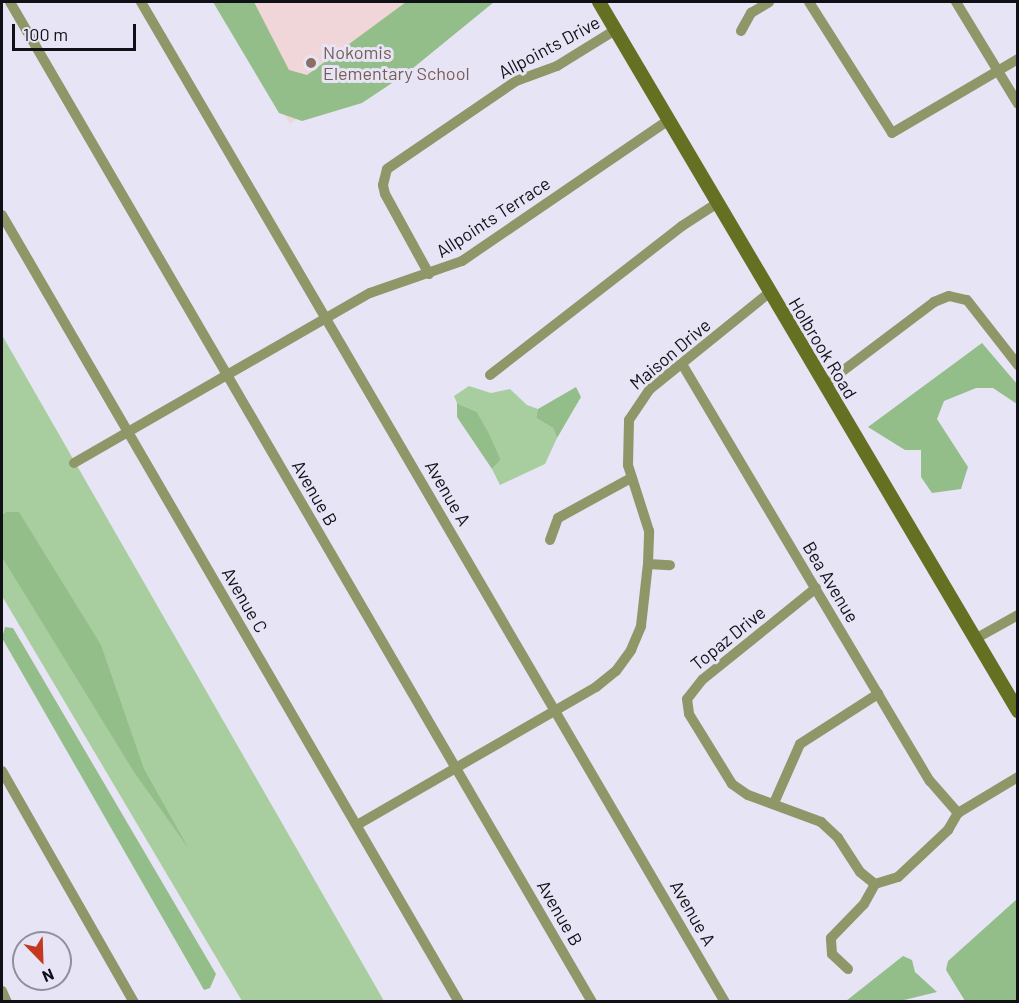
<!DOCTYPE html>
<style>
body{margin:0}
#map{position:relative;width:1019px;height:1003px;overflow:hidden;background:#e7e4f6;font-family:Barlow,sans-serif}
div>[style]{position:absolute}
.education>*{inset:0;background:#f0d6d9}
.green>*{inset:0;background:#a8ce9f}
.forest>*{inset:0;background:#93be89}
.street>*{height:10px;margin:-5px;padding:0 5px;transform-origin:5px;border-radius:5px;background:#8f9768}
.secondary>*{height:14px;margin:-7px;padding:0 7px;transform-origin:7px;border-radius:7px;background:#667023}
.dots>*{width:16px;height:16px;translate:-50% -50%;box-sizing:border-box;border:3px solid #e7e4f6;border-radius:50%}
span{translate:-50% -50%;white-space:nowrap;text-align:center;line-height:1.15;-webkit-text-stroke:6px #e7e4f6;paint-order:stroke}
.street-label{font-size:18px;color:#111016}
.education-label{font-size:18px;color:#785e54}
.left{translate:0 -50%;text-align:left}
.frame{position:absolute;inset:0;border:3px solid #111016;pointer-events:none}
.north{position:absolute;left:12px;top:931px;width:60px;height:60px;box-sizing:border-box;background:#e7e4f6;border:2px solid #918f9c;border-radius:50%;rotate:157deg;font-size:16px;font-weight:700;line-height:24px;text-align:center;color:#111016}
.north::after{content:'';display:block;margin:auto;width:21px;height:27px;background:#c3381e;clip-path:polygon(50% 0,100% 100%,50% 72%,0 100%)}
.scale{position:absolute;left:12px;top:24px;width:124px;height:27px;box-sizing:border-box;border:3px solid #111016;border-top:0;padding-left:8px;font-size:18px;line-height:21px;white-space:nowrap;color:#111016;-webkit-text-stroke:4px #e7e4f6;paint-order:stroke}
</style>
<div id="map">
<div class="education">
<div style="clip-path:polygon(222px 2px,443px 2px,290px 124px)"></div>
</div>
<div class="green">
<div style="clip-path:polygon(2px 335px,384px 1001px,242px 1001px,2px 596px)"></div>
<div style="clip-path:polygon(469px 386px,491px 393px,510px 389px,527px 405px,538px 409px,536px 418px,553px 428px,557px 438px,545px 464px,500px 485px,492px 469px,501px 460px,477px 412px,457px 403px,454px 396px)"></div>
</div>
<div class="forest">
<div style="clip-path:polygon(213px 2px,254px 2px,289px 70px,307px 75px,406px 2px,494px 2px,407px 73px,362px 103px,302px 121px,279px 113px)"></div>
<div style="clip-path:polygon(982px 343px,1017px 384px,1017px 404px,993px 388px,976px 388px,944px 401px,937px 419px,968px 467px,961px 489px,932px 493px,921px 477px,921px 450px,905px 450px,868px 427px)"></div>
<div style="clip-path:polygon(576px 387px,581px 397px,557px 438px,553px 428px,536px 418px,538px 409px)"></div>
<div style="clip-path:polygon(457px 403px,477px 412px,489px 434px,501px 460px,492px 469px,457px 417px)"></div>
<div style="clip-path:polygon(7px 512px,19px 512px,101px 645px,144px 769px,189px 849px,134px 772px,2px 557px,2px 515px)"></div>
<div style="clip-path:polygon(5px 627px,13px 628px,216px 974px,210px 988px,204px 990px,2px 638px)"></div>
<div style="clip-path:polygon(1017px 899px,1017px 1001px,965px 1001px,946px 970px,948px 961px)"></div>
<div style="clip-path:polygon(903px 956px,912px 960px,915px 972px,937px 992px,900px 1001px,846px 1001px)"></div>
</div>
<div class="street">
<div style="left:10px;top:2px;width:1157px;rotate:59.8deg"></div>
<div style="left:141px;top:2px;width:1158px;rotate:59.72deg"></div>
<div style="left:809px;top:2px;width:155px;rotate:57.6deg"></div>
<div style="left:892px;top:133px;width:146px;rotate:-30.4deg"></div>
<div style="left:956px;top:2px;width:119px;rotate:58.7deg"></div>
<div style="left:741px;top:31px;width:21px;rotate:-61deg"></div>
<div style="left:751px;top:13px;width:21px;rotate:-31deg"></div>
<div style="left:2px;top:215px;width:910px;rotate:59.86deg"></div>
<div style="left:429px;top:274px;width:91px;rotate:-118.8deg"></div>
<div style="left:385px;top:194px;width:9px;rotate:-103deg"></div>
<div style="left:383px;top:185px;width:16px;rotate:-76deg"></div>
<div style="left:387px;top:169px;width:156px;rotate:-34.3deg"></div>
<div style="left:516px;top:81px;width:44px;rotate:-20.1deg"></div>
<div style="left:557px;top:66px;width:68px;rotate:-31.8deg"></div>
<div style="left:682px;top:364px;width:485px;rotate:59.3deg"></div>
<div style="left:930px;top:781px;width:43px;rotate:48.8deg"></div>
<div style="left:490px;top:375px;width:243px;rotate:-37.8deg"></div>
<div style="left:682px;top:226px;width:40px;rotate:-32.9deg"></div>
<div style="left:824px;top:385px;width:138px;rotate:-37deg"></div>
<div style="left:934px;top:302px;width:16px;rotate:-22deg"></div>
<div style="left:949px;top:296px;width:18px;rotate:13deg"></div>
<div style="left:967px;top:300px;width:83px;rotate:51.9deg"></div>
<div style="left:74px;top:463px;width:341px;rotate:-29.9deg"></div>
<div style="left:370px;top:293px;width:97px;rotate:-19.2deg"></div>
<div style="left:462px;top:261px;width:248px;rotate:-34.3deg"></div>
<div style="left:550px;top:540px;width:23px;rotate:-70deg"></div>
<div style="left:558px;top:518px;width:83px;rotate:-28.7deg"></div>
<div style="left:648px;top:564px;width:22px;rotate:3deg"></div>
<div style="left:816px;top:588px;width:146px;rotate:141.1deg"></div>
<div style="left:702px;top:680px;width:24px;rotate:128deg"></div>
<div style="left:687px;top:699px;width:15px;rotate:82deg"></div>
<div style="left:689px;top:714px;width:82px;rotate:58.4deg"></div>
<div style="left:732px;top:784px;width:19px;rotate:35deg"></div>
<div style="left:748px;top:795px;width:78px;rotate:20.3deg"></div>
<div style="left:821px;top:822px;width:23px;rotate:43deg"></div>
<div style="left:838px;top:838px;width:40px;rotate:57.1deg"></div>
<div style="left:860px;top:872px;width:19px;rotate:39deg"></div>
<div style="left:875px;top:884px;width:24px;rotate:-17deg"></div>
<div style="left:898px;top:877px;width:69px;rotate:-43.2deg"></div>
<div style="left:948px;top:830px;width:20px;rotate:-60deg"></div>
<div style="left:958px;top:813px;width:70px;rotate:-31deg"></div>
<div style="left:975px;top:639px;width:49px;rotate:-29.2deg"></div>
<div style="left:2px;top:771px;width:266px;rotate:60.3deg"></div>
<div style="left:774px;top:803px;width:64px;rotate:-66.2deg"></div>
<div style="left:800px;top:744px;width:93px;rotate:-32.7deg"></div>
<div style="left:357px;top:825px;width:276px;rotate:-30deg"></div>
<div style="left:596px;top:687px;width:26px;rotate:-39deg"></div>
<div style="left:616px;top:671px;width:26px;rotate:-54deg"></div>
<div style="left:631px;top:650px;width:26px;rotate:-67deg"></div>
<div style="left:641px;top:626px;width:62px;rotate:-83.6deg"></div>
<div style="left:648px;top:564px;width:33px;rotate:-88deg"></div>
<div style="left:649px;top:531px;width:69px;rotate:-107.7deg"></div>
<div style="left:628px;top:465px;width:45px;rotate:-88.7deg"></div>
<div style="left:629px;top:420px;width:37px;rotate:-56deg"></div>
<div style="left:650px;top:389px;width:153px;rotate:-38.9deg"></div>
<div style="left:848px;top:969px;width:22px;rotate:-137deg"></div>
<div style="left:832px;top:954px;width:16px;rotate:-94deg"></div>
<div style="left:831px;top:938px;width:47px;rotate:-45.9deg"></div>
<div style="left:864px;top:904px;width:23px;rotate:-61deg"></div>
<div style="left:2px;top:991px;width:12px;rotate:66deg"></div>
</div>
<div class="secondary">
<div style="left:599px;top:2px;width:824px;rotate:59.42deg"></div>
</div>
<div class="dots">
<div style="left:311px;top:63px;background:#8d6e63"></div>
</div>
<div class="street-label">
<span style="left:549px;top:47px;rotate:-28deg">Allpoints Drive</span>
<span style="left:493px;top:217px;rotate:-33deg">Allpoints Terrace</span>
<span style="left:823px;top:348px;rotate:59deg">Holbrook Road</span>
<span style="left:670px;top:354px;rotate:-40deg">Maison Drive</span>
<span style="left:315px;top:493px;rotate:60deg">Avenue B</span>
<span style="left:448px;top:493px;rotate:60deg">Avenue A</span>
<span style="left:831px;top:582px;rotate:59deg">Bea Avenue</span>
<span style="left:245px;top:600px;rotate:60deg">Avenue C</span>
<span style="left:728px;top:638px;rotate:-39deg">Topaz Drive</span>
<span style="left:560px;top:913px;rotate:60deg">Avenue B</span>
<span style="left:693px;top:913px;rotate:60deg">Avenue A</span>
</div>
<div class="education-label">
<span class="left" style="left:323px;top:63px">Nokomis<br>Elementary School</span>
</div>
<div class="frame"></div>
<div class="north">N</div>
<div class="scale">100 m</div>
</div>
